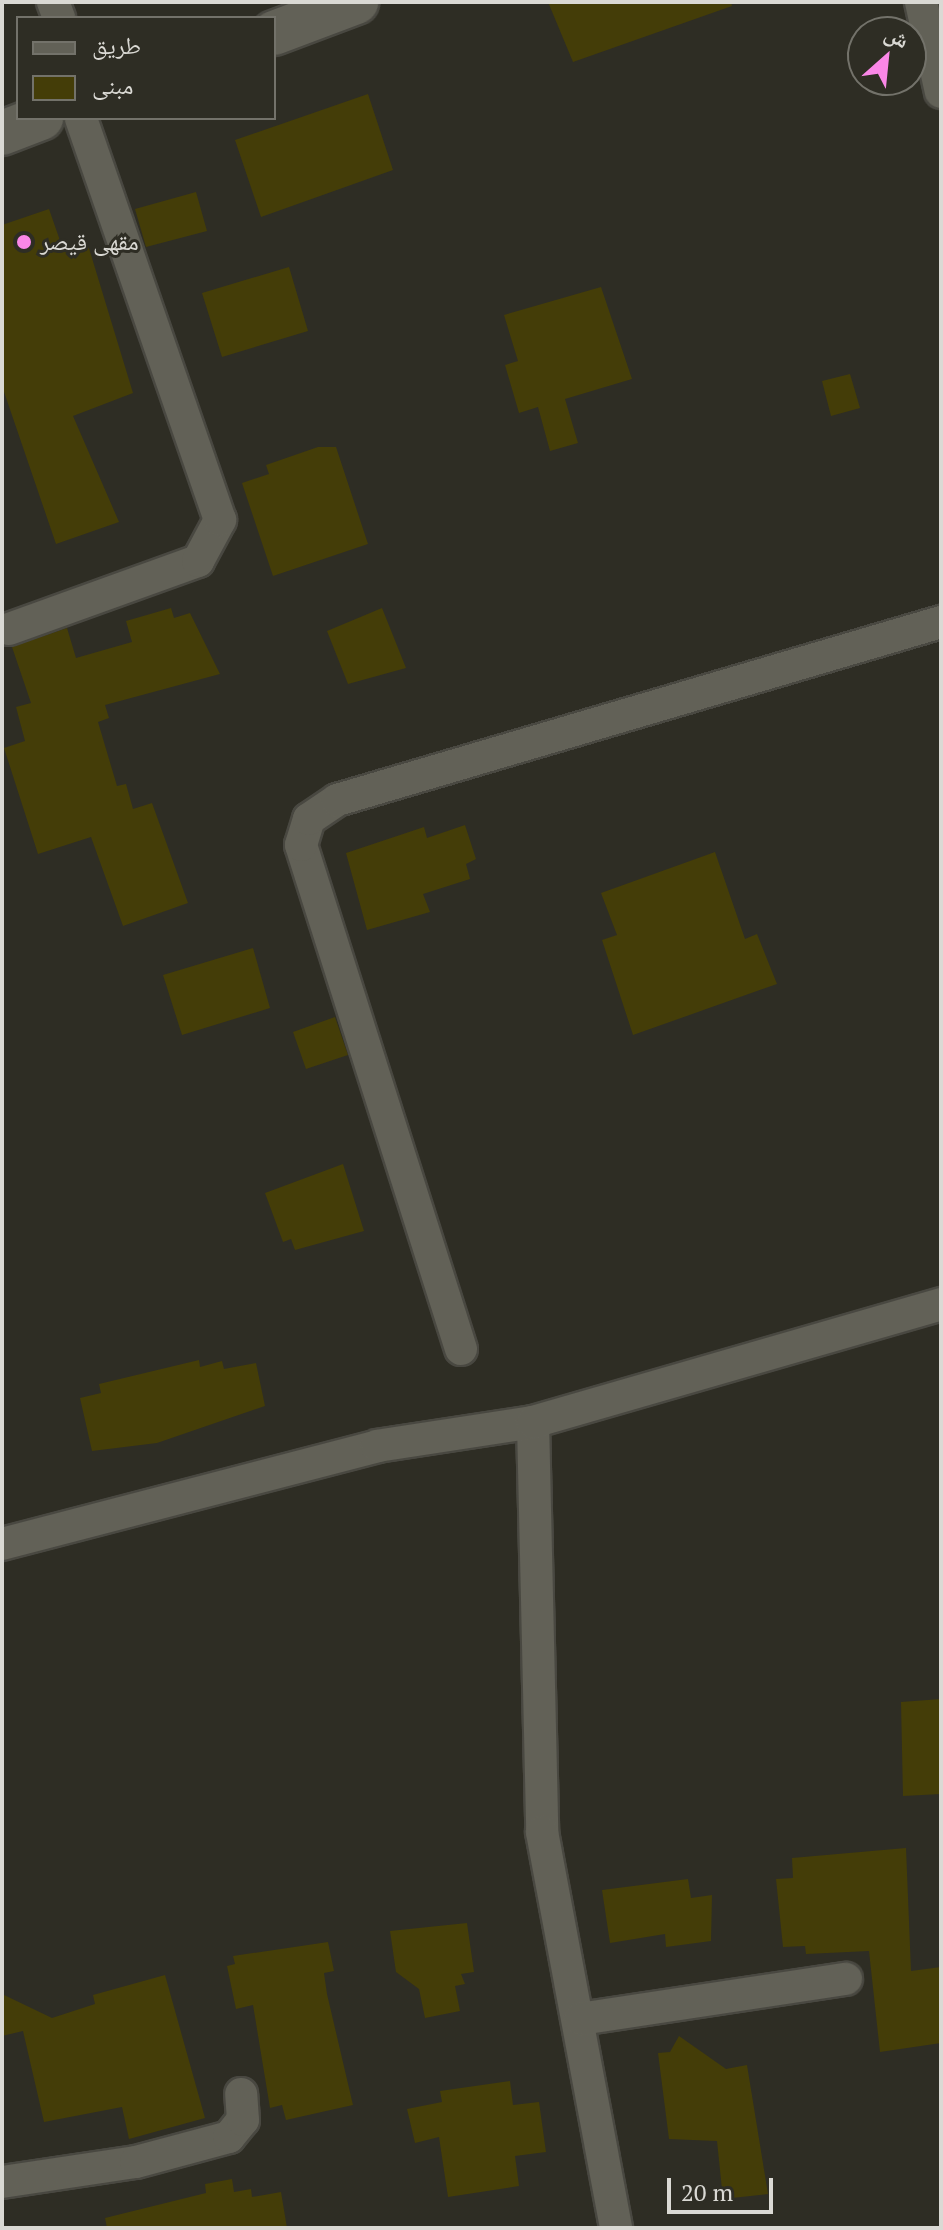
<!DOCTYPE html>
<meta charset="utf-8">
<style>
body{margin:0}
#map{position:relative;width:943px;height:2230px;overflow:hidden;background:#2e2d24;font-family:"PT Serif","Noto Naskh Arabic",serif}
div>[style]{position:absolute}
.building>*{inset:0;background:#443d08}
.roads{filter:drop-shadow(2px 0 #494841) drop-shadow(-2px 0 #494841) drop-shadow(0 2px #494841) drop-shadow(0 -2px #494841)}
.minor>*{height:32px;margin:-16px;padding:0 16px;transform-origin:16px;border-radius:16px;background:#626157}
.secondary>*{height:44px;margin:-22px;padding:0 22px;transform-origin:22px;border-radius:22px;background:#626157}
.dots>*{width:22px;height:22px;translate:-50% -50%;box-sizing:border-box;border:4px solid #2e2d24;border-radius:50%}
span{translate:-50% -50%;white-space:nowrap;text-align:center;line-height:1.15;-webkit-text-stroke:6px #2e2d24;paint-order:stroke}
.poi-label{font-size:24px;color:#dad9d4}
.left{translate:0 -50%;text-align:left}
.frame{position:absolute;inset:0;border:4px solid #dad9d4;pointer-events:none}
.legend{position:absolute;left:16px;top:16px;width:260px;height:104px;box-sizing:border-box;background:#2e2d24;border:2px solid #73726a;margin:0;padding:10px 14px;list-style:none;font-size:24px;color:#dad9d4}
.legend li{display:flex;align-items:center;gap:16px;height:40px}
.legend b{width:40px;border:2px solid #73726a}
.north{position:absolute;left:847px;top:16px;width:80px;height:80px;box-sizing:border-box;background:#2e2d24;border:2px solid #73726a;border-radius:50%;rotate:27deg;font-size:22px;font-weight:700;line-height:32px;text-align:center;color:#dad9d4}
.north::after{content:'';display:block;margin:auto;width:28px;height:36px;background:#fa87e7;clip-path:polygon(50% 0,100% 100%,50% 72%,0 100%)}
.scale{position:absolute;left:667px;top:2178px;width:106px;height:36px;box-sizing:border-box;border:4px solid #dad9d4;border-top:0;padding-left:10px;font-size:24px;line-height:28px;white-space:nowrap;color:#dad9d4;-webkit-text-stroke:6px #2e2d24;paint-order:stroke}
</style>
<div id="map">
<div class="building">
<div style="clip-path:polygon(548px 2px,731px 2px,732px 6px,573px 62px)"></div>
<div style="clip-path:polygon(368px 94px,393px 170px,261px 217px,235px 140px)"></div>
<div style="clip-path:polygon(196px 192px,207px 231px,146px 247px,135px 209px)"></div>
<div style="clip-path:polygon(49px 209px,64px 252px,88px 245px,133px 393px,73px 416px,119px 522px,56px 544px,2px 386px,2px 225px)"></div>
<div style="clip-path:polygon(289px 267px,308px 331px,222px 357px,202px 293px)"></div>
<div style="clip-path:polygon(601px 287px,632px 379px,565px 399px,578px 443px,550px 451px,538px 407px,519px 413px,505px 365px,518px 361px,504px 315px)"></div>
<div style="clip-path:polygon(850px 374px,860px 408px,831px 416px,822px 381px)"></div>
<div style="clip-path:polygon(318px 447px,336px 447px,368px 544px,273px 576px,242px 483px,269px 474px,266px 465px)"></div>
<div style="clip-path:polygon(171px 608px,174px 618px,190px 613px,220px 674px,105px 705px,109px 718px,98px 722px,117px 786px,126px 784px,133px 809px,152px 803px,188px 903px,123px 926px,91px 837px,38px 854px,4px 748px,25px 741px,16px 707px,31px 703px,12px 647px,67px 628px,76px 658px,132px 642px,126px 621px)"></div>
<div style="clip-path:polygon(382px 608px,406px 668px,348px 684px,327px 631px)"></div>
<div style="clip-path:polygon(465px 825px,476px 859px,466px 864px,470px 879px,423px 894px,430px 912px,367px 930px,346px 853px,424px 827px,427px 838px)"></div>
<div style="clip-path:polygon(715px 852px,745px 939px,757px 934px,777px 984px,633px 1035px,602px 940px,617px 935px,601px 893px)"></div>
<div style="clip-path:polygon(253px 948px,270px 1008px,182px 1035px,163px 975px)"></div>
<div style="clip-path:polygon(335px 1017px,348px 1055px,306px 1069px,293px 1032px)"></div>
<div style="clip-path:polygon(343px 1164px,364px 1231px,295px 1250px,291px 1239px,283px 1242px,265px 1193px)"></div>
<div style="clip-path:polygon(199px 1360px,200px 1367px,222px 1361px,224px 1369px,256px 1363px,265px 1406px,157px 1443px,92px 1451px,80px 1398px,101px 1393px,99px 1384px)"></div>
<div style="clip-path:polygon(941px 1699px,941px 1794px,903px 1796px,901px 1702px)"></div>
<div style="clip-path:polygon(906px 1848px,911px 1971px,941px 1967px,941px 2043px,880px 2052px,869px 1951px,806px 1954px,805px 1946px,783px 1947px,776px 1879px,793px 1878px,792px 1858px)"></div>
<div style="clip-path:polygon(688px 1879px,691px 1898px,712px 1895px,711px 1941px,666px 1947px,665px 1934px,610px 1943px,602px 1890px)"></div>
<div style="clip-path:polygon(467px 1923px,474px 1972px,461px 1974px,465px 1984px,455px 1986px,460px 2011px,425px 2018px,419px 1989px,396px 1972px,390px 1931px)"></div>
<div style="clip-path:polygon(328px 1942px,334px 1971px,324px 1973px,327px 1994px,353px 2105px,286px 2120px,282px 2105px,270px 2108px,253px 2005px,236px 2009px,227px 1966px,235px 1964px,233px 1956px)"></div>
<div style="clip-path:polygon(165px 1975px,205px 2118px,129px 2139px,122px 2107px,44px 2122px,23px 2031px,2px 2036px,2px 1994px,52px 2018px,95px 2004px,93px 1995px)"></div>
<div style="clip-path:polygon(679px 2036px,726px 2069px,747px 2065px,768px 2194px,723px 2199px,717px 2141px,669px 2139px,658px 2053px,670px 2052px)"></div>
<div style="clip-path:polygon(510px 2081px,513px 2105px,539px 2102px,546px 2152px,515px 2156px,519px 2186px,448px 2197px,439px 2137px,415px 2143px,407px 2109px,442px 2102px,440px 2091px)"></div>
<div style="clip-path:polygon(232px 2179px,234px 2192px,251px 2189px,252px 2197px,281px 2192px,287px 2228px,107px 2228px,105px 2218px,206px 2193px,205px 2184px)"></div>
</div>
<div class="roads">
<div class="minor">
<div style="left:53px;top:2px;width:17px;rotate:69deg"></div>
<div style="left:921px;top:2px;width:92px;rotate:77.5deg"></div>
<div style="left:9px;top:629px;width:201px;rotate:-19.8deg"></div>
<div style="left:198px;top:561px;width:47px;rotate:-61.8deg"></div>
<div style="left:220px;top:520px;width:425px;rotate:-109.1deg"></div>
<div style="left:461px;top:1349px;width:529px;rotate:-107.61deg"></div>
<div style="left:301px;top:845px;width:27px;rotate:-73deg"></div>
<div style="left:309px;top:819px;width:34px;rotate:-34deg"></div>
<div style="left:337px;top:800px;width:630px;rotate:-16.42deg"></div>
<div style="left:533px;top:1422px;width:410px;rotate:88.7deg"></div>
<div style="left:542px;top:1832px;width:403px;rotate:79.4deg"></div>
<div style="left:2px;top:1544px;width:388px;rotate:-14.6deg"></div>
<div style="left:377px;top:1446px;width:158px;rotate:-8.7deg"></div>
<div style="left:533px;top:1422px;width:425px;rotate:-16.1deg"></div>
<div style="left:580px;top:2019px;width:269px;rotate:-8.6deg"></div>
<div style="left:2px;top:2182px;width:135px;rotate:-8.5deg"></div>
<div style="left:136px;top:2162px;width:96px;rotate:-15deg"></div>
<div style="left:229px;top:2137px;width:22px;rotate:-51deg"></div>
<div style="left:243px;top:2120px;width:26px;rotate:-94deg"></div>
</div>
<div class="secondary">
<div style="left:274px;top:33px;width:88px;rotate:-20.7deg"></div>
<div style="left:2px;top:133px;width:42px;rotate:-21deg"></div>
</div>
</div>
<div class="dots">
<div style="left:24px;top:242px;background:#fa87e7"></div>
</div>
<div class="poi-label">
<span class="left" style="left:40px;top:242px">مقهى قيصر</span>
</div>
<div class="frame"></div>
<ul class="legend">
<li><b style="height:10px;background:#626157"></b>طريق</li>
<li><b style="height:22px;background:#443d08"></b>مبنى</li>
</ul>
<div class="north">ش</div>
<div class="scale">20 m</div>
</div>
